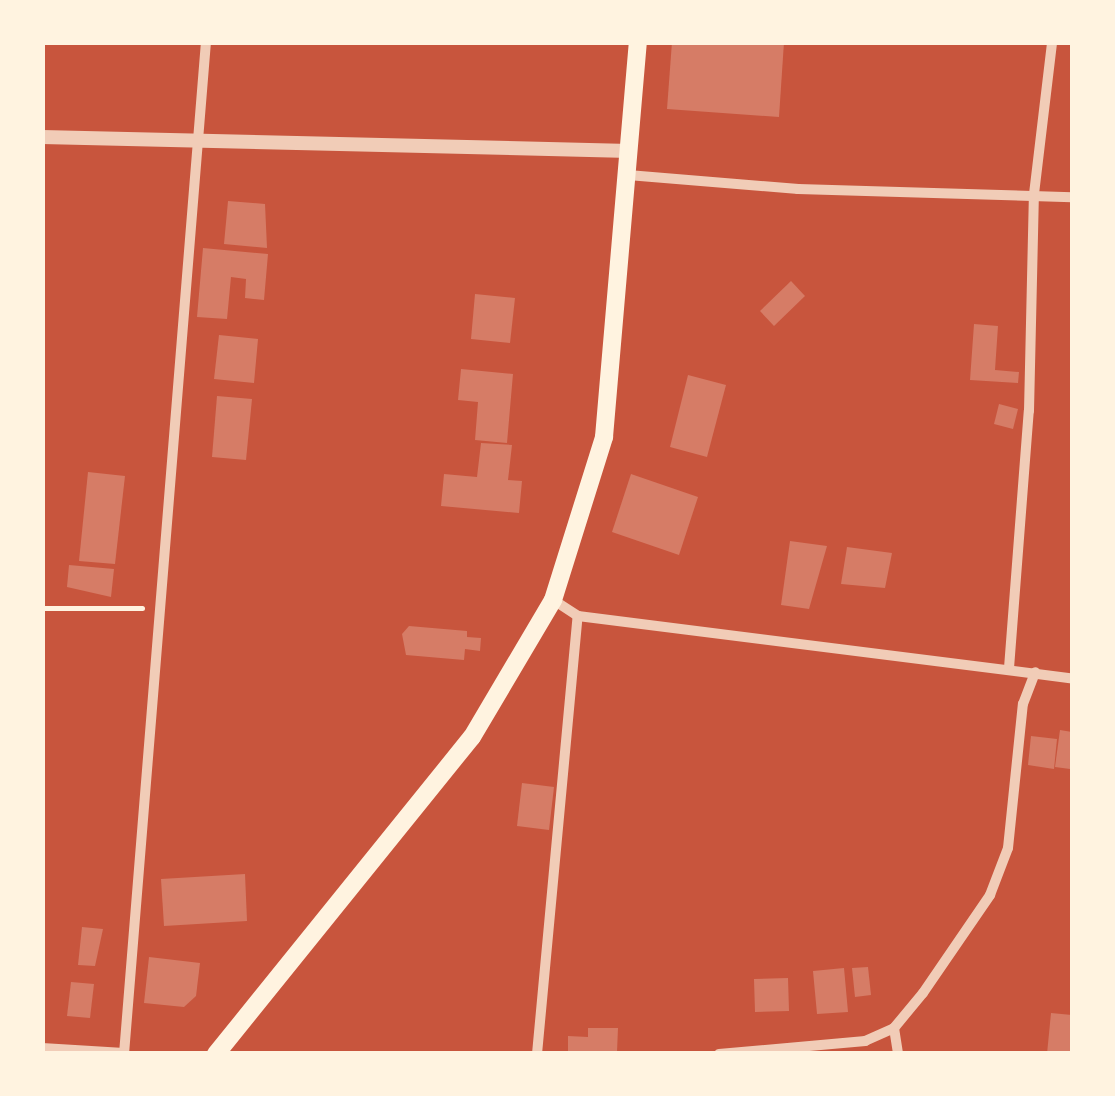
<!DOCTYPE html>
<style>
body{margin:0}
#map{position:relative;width:1115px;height:1096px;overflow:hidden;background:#c8553d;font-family:"IBM Plex Sans",sans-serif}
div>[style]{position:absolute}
.building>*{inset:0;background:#d67c66}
.path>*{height:5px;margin:-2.5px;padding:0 2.5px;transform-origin:2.5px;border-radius:2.5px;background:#fff3e0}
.minor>*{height:10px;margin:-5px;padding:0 5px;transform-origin:5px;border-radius:5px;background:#f1ccb7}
.tertiary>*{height:14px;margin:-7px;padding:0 7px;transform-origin:7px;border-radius:7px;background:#f1ccb7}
.primary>*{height:18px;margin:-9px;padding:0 9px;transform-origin:9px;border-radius:9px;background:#fff3e0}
span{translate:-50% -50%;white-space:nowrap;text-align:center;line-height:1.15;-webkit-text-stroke:8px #fff3e0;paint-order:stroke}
.frame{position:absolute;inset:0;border:45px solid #fff3e0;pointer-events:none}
</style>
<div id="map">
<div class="building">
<div style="clip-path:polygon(672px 42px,784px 42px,779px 117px,667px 109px)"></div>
<div style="clip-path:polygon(228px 201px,265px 204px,267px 248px,224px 244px)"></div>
<div style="clip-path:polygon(203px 248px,268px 254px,264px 300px,245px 298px,246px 279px,231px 277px,227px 319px,197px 317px)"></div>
<div style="clip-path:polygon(791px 281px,805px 296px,774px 326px,760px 311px)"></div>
<div style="clip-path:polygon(475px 294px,515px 298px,510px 343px,471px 339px)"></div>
<div style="clip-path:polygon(974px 324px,998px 326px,995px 370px,1019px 372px,1018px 383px,970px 380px)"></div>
<div style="clip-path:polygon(219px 335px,258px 339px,254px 383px,214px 379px)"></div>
<div style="clip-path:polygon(461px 369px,513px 374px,507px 443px,475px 440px,478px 402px,458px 400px)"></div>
<div style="clip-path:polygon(688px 375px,726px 385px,707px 457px,670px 447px)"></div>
<div style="clip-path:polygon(217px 396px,252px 399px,246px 460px,212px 457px)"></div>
<div style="clip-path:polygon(999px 404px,1018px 409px,1013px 429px,994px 424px)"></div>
<div style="clip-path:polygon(481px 443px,512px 445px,508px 480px,522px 481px,519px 513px,441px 506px,444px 474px,477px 477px)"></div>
<div style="clip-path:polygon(88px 472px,125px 476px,115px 564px,79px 561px)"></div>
<div style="clip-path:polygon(631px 474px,698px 497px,679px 555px,612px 532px)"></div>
<div style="clip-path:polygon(790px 541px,827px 546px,809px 609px,781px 605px)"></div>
<div style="clip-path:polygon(847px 547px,892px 553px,885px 588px,841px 584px)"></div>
<div style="clip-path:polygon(69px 565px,114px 569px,111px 597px,67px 587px)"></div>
<div style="clip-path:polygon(409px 626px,467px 631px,467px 637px,481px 638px,480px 651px,465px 649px,464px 660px,406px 655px,402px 634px)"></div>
<div style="clip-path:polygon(1060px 730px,1072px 732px,1070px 769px,1055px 767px)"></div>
<div style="clip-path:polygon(1031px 736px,1057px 739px,1054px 769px,1028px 765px)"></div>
<div style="clip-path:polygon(522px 783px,554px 787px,549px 830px,517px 826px)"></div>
<div style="clip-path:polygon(245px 874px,247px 921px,164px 926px,161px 879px)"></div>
<div style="clip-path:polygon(82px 927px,103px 929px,95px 966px,78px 965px)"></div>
<div style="clip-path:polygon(149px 957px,200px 963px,196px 996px,184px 1007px,144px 1003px)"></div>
<div style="clip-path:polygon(868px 967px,871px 995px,855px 997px,852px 968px)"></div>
<div style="clip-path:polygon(844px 968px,848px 1012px,817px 1014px,813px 971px)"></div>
<div style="clip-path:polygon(788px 978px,789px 1011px,755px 1012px,754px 979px)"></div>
<div style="clip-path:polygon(71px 982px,94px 984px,90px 1018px,67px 1016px)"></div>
<div style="clip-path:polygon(1051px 1013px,1072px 1015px,1072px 1054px,1047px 1054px)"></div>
<div style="clip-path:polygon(588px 1028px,618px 1028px,617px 1052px,568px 1054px,568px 1036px,588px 1037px)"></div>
</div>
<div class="path">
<div style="left:42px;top:608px;width:100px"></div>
</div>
<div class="minor">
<div style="left:628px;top:175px;width:171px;rotate:4.7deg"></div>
<div style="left:798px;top:189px;width:274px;rotate:1.7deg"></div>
<div style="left:578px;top:616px;width:498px;rotate:7.2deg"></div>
<div style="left:1009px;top:668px;width:258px;rotate:-85.6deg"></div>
<div style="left:1029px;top:411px;width:217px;rotate:-88.7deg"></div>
<div style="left:1034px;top:194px;width:153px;rotate:-83.2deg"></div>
<div style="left:894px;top:1028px;width:26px;rotate:81deg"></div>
<div style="left:42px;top:1048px;width:82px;rotate:3.5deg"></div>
<div style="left:124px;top:1054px;width:1015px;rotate:-85.37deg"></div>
<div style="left:537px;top:1054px;width:440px;rotate:-84.7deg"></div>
<div style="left:578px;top:616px;width:30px;rotate:-147deg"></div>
<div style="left:719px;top:1054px;width:147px;rotate:-5.1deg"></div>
<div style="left:865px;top:1041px;width:32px;rotate:-24deg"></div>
<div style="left:894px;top:1028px;width:45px;rotate:-50.4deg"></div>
<div style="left:923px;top:993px;width:119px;rotate:-55.6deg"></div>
<div style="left:990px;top:895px;width:50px;rotate:-69deg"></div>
<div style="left:1008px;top:848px;width:145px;rotate:-84.1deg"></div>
<div style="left:1023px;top:704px;width:34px;rotate:-69deg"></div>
</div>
<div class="tertiary">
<div style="left:42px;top:137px;width:588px;rotate:1.36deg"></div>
</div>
<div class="primary">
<div style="left:216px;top:1054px;width:407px;rotate:-51.1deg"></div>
<div style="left:472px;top:737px;width:159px;rotate:-59.4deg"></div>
<div style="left:553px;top:600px;width:171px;rotate:-72.6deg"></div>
<div style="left:604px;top:437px;width:396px;rotate:-85.1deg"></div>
</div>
<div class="frame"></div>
</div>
